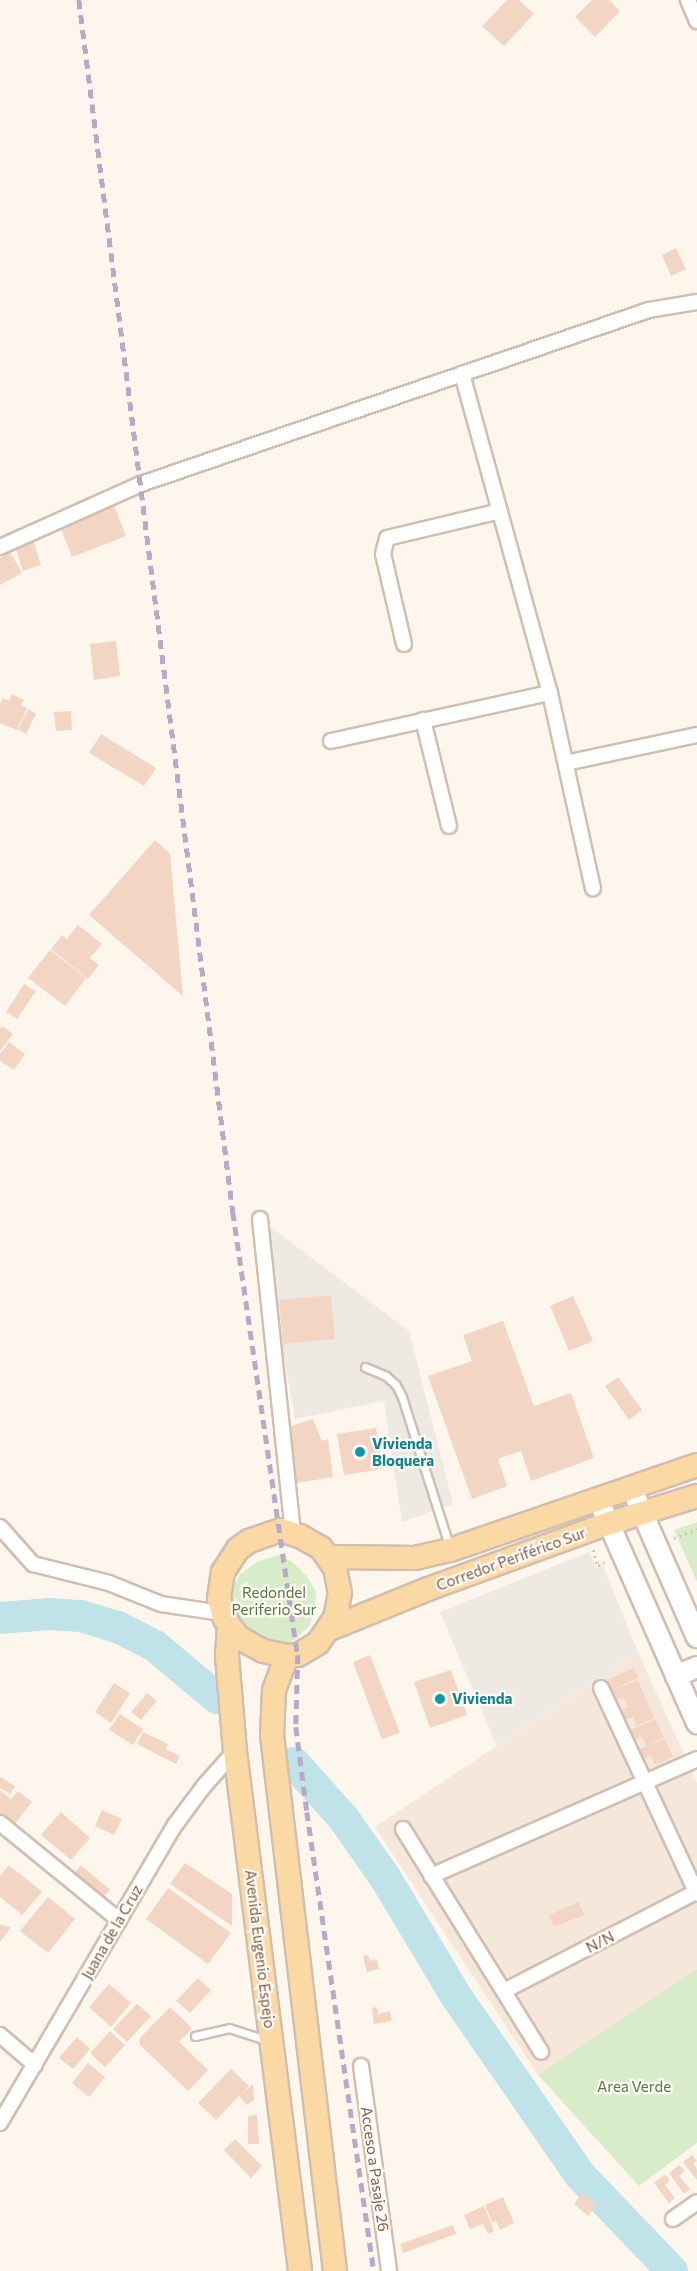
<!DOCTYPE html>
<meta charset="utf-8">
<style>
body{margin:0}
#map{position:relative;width:697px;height:2271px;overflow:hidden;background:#fdf6ec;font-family:Commissioner,sans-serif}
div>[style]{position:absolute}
.residential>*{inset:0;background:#f5e8da}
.industrial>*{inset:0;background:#efe9e4}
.green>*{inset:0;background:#d8ecc9}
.river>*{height:32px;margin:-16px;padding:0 16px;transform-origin:16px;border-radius:16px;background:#bfe3e8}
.building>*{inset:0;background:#f3d5c3}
.path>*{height:3px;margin-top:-1.5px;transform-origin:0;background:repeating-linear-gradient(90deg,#d9b8a5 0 1.5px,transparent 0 6px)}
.roads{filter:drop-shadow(2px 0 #d1beb0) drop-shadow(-2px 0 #d1beb0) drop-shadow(0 2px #d1beb0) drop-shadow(0 -2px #d1beb0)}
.lane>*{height:7px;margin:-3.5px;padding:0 3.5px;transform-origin:3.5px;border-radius:3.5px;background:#fff}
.street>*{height:14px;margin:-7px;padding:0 7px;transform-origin:7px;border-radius:7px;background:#fff}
.secondary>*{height:20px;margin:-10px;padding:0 10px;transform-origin:10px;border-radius:10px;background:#fff}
.primary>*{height:22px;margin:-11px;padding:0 11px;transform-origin:11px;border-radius:11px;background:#fbd9a5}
.rail>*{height:4.5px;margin-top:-2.25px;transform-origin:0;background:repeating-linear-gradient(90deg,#b9a8c9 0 9px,transparent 0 15px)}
.dots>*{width:16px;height:16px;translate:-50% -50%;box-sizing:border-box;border:3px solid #fffaf3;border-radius:50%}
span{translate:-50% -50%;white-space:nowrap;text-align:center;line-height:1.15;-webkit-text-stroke:4.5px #fffaf3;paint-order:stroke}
.culture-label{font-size:15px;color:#0d838f;font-weight:700}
.left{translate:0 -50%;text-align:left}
.street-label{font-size:15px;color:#7a5c4d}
.park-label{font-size:15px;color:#537a41}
</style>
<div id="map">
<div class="residential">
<div style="clip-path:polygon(638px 1652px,697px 1783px,697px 1969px,538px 2075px,375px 1827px)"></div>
</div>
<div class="industrial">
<div style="clip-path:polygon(260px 1219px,409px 1331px,453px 1504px,402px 1522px,384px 1401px,295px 1419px)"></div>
<div style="clip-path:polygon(589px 1552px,597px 1568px,602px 1563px,638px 1652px,497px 1746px,440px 1612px)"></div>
</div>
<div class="green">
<div style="clip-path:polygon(697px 1522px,697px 1582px,674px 1530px)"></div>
<div style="clip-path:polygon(278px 1555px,291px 1561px,306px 1575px,316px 1592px,315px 1612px,309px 1626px,297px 1638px,286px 1644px,273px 1646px,243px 1629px,232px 1609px,232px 1589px,240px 1574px,257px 1562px)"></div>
<div style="clip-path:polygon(697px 1969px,697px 2143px,639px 2186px,538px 2075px)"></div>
</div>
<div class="river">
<div style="left:0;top:1618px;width:50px;rotate:-4.6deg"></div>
<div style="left:50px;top:1614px;width:31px;rotate:4deg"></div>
<div style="left:81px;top:1616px;width:39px;rotate:17deg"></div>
<div style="left:118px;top:1627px;width:42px;rotate:27.2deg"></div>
<div style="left:155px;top:1646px;width:81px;rotate:40deg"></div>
<div style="left:294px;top:1763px;width:75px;rotate:48.2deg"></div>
<div style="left:344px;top:1819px;width:73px;rotate:55deg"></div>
<div style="left:386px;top:1879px;width:136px;rotate:59.1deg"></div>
<div style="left:456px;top:1996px;width:218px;rotate:55.3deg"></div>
<div style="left:580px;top:2175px;width:133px;rotate:46.2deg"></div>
</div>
<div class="building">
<div style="clip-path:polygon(507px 0,519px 0,534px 14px,504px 46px,482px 26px)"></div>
<div style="clip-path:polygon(592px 0,609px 0,620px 11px,595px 37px,575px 17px)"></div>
<div style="clip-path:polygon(676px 248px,686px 269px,671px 276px,662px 255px)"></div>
<div style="clip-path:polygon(114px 505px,126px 536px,72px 557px,60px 526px)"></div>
<div style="clip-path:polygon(33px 540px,41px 565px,23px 571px,15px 546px)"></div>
<div style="clip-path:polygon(10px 552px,22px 573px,0 585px,0 558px)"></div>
<div style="clip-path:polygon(116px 641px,120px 676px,94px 680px,90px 644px)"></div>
<div style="clip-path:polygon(12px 694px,24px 700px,21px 705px,27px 708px,17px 730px,0 723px,0 704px,3px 698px,9px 701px)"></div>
<div style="clip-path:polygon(28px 709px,36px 714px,26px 734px,18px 730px)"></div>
<div style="clip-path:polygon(71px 711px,72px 730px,56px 731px,54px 712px)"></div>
<div style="clip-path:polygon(101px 734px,156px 768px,144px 786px,89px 753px)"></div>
<div style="clip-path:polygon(155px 840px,170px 854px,183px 996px,89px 915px)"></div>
<div style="clip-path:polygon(78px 925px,102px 944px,90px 958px,99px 965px,88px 979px,51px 949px,62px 935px,67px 939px)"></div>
<div style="clip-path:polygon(50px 950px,86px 978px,65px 1006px,28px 978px)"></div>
<div style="clip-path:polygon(24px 984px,36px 991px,17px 1019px,6px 1012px)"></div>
<div style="clip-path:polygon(2px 1026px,13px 1034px,0 1051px,0 1029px)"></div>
<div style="clip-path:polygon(9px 1042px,25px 1054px,14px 1070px,0 1061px,0 1054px)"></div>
<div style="clip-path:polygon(331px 1295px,335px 1339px,283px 1344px,279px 1300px)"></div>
<div style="clip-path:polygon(573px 1296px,593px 1341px,569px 1351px,550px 1306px)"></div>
<div style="clip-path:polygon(503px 1321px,534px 1406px,571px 1393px,594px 1458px,531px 1481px,521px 1451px,498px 1459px,507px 1486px,472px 1499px,428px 1376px,472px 1361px,463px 1335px)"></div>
<div style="clip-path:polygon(618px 1377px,642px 1410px,629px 1420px,605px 1386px)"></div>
<div style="clip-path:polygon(313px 1419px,322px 1441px,328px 1439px,333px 1477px,296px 1483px,291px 1426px)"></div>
<div style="clip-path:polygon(376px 1428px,383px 1469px,344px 1475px,337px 1434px)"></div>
<div style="clip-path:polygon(370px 1655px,400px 1733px,382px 1739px,353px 1662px)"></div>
<div style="clip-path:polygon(634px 1668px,638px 1678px,612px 1690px,607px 1680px)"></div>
<div style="clip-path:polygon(451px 1670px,467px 1715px,430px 1728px,414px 1682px)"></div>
<div style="clip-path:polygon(638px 1680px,654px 1718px,636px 1726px,633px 1717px,626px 1720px,621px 1710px,628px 1707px,624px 1697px,617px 1700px,613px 1690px)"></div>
<div style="clip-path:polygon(114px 1683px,130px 1693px,111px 1723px,95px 1712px)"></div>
<div style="clip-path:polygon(147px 1693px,157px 1701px,141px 1720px,131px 1712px)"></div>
<div style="clip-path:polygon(120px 1714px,143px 1729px,133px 1745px,109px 1730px)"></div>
<div style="clip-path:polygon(655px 1719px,664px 1738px,646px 1746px,642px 1737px,635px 1740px,630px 1730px)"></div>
<div style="clip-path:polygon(143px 1732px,168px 1744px,166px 1749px,180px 1756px,176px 1764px,137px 1744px)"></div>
<div style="clip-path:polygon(665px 1739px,673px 1757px,655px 1765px,651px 1756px,644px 1759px,640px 1749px)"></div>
<div style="clip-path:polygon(0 1777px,15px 1786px,10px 1794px,0 1788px)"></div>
<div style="clip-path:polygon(0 1790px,11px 1799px,18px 1791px,32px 1802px,14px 1825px,0 1814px)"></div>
<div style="clip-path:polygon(102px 1810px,122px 1819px,114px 1835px,95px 1826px)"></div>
<div style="clip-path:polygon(61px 1812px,90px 1838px,71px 1860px,41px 1835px)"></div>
<div style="clip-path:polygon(185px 1863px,232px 1894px,232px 1926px,170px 1884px)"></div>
<div style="clip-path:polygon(9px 1865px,42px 1892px,22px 1915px,0 1897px,0 1876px)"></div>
<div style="clip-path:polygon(81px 1865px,110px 1890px,101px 1899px,73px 1875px)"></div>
<div style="clip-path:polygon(168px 1888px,231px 1933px,208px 1964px,146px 1919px)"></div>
<div style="clip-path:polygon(48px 1897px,75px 1919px,48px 1953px,20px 1931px)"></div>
<div style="clip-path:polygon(579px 1902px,584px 1915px,554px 1927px,549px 1915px)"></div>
<div style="clip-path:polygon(0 1925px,11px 1927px,0 1942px)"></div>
<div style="clip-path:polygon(368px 1955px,370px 1961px,377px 1959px,379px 1969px,367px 1972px,363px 1956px)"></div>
<div style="clip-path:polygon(198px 1978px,211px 1990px,190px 2013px,176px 2001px)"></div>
<div style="clip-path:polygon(109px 1984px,131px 2003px,111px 2027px,89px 2007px)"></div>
<div style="clip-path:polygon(137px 2004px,151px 2016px,127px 2042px,113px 2029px)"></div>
<div style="clip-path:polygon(170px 2007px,192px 2028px,179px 2042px,208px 2070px,188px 2091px,140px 2045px,139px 2039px)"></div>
<div style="clip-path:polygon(377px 2007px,378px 2014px,390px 2011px,392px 2021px,374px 2024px,372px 2008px)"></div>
<div style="clip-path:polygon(110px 2031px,125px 2045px,105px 2067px,90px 2053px)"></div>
<div style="clip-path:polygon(77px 2037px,90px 2049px,73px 2069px,59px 2058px)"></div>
<div style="clip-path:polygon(88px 2063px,105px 2077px,89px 2097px,72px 2083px)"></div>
<div style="clip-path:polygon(231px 2069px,249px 2086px,241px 2095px,253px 2084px,254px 2100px,247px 2105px,239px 2096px,216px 2120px,198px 2103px)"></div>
<div style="clip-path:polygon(257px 2115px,259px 2144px,248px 2144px,248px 2116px)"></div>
<div style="clip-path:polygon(235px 2139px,262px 2166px,251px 2178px,224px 2150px)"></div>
<div style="clip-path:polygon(692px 2155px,697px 2161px,693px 2164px,697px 2169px,697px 2180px,683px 2162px)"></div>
<div style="clip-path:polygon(679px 2165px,685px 2171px,679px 2176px,690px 2189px,684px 2194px,669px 2173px)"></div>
<div style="clip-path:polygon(665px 2174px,670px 2181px,665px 2185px,675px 2198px,669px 2203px,654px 2183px)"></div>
<div style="clip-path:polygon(582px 2193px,597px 2205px,588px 2216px,574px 2204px)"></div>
<div style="clip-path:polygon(503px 2197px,514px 2223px,500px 2230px,496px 2221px,492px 2222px,485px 2205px)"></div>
<div style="clip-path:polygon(484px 2206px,494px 2231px,488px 2234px,483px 2224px,470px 2229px,464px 2215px)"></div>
<div style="clip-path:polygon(453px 2225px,456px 2234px,403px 2253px,400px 2244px)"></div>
</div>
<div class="path">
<div style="left:674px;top:1538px;width:25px;rotate:-21deg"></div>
<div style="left:593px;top:1550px;width:16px;rotate:72deg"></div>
<div style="left:598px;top:1565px;width:8px;rotate:-23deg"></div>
</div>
<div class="roads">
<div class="lane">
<div style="left:365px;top:1367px;width:23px;rotate:23deg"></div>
<div style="left:386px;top:1376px;width:13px;rotate:42deg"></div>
<div style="left:396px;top:1385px;width:13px;rotate:63deg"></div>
<div style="left:402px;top:1397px;width:158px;rotate:72.4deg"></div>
<div style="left:195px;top:2036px;width:35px;rotate:-13deg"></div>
<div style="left:229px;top:2028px;width:40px;rotate:18deg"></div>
</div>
<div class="street">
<div style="left:688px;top:0;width:23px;rotate:67deg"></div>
<div style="left:462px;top:374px;width:331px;rotate:74.6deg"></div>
<div style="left:550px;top:693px;width:200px;rotate:77.6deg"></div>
<div style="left:0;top:547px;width:154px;rotate:-24.1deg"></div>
<div style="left:141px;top:484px;width:537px;rotate:-18.91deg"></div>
<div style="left:649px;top:310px;width:49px;rotate:-9.5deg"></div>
<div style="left:404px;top:644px;width:92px;rotate:-103.1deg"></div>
<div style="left:383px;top:554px;width:16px;rotate:-76deg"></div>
<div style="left:387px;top:538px;width:116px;rotate:-13.4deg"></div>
<div style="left:423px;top:720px;width:109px;rotate:76.2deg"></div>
<div style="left:331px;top:741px;width:224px;rotate:-12.4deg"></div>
<div style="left:566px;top:763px;width:134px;rotate:-12.1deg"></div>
<div style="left:260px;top:1219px;width:317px;rotate:84deg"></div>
<div style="left:0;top:1527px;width:50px;rotate:48.3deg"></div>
<div style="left:33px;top:1564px;width:78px;rotate:14deg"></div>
<div style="left:109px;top:1583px;width:56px;rotate:22deg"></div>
<div style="left:161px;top:1604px;width:62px;rotate:8.4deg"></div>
<div style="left:601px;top:1688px;width:227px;rotate:65deg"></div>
<div style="left:0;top:1823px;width:154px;rotate:39.2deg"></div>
<div style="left:403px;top:1829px;width:262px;rotate:58.2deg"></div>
<div style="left:431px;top:1876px;width:291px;rotate:-23.7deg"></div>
<div style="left:504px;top:1991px;width:216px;rotate:-27.3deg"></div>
<div style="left:0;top:2035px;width:46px;rotate:40.6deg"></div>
<div style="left:361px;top:2066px;width:207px;rotate:82.2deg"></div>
<div style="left:0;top:2123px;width:346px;rotate:-59.6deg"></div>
<div style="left:175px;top:1825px;width:49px;rotate:-53.4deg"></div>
<div style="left:204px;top:1786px;width:47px;rotate:-48.5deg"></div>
<div style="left:673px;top:2219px;width:29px;rotate:-35deg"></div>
</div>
<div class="secondary">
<div style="left:631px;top:1487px;width:164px;rotate:66.3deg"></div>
<div style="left:599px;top:1501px;width:243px;rotate:66.2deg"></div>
<div style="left:676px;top:1676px;width:23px;rotate:-23deg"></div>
</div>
<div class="primary">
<div style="left:281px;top:1530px;width:20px;rotate:18deg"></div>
<div style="left:300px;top:1536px;width:24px;rotate:30deg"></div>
<div style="left:321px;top:1548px;width:24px;rotate:55deg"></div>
<div style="left:335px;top:1568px;width:25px;rotate:79deg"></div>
<div style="left:340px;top:1593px;width:25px;rotate:101deg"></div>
<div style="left:335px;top:1618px;width:30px;rotate:124deg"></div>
<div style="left:318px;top:1643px;width:23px;rotate:149deg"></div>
<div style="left:298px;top:1655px;width:11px;rotate:175deg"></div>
<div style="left:287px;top:1656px;width:25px;rotate:-168deg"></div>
<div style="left:263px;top:1651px;width:29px;rotate:-151deg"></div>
<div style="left:238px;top:1637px;width:22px;rotate:-126deg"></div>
<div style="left:225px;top:1619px;width:21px;rotate:-107deg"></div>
<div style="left:219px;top:1599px;width:27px;rotate:-82deg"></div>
<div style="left:223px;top:1572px;width:27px;rotate:-57deg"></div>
<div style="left:238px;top:1549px;width:14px;rotate:-36deg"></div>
<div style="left:249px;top:1541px;width:34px;rotate:-19deg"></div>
<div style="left:329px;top:1557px;width:86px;rotate:0.7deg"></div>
<div style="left:415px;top:1558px;width:36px;rotate:-13deg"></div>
<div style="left:450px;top:1550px;width:261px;rotate:-19deg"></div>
<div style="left:229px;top:1626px;width:30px;rotate:94deg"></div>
<div style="left:227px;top:1656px;width:95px;rotate:85.2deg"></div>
<div style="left:235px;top:1751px;width:524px;rotate:82.87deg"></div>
<div style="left:327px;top:1630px;width:109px;rotate:-22.1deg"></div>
<div style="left:428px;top:1589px;width:190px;rotate:-20deg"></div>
<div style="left:607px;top:1524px;width:94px;rotate:-17.3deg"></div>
<div style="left:287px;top:1656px;width:36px;rotate:111deg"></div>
<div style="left:274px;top:1690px;width:45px;rotate:92.5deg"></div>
<div style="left:272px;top:1735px;width:540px;rotate:83.3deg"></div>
</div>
</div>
<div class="rail">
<div style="left:79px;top:0;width:1222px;rotate:82.76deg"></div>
<div style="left:233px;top:1212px;width:448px;rotate:81.7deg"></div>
<div style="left:298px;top:1655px;width:72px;rotate:91.6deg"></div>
<div style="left:296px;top:1727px;width:86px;rotate:82.6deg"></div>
<div style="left:307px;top:1812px;width:464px;rotate:81.7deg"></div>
</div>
<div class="dots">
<div style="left:360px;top:1452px;background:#0f9aa8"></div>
<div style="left:440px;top:1699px;background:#0f9aa8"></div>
</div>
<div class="culture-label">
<span class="left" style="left:372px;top:1452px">Vivienda<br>Bloquera</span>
<span class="left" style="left:452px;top:1699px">Vivienda</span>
</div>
<div class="street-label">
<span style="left:511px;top:1559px;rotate:-20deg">Corredor Periférico Sur</span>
<span style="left:112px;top:1932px;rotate:-60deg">Juana de la Cruz</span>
<span style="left:600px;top:1942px;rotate:-27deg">N/N</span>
<span style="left:260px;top:1949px;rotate:83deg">Avenida Eugenio Espejo</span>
<span style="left:375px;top:2169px;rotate:82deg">Acceso a Pasaje 26</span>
</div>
<div class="park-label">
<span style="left:274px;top:1601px">Redondel<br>Periferio Sur</span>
<span style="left:634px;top:2087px">Area Verde</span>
</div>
</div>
